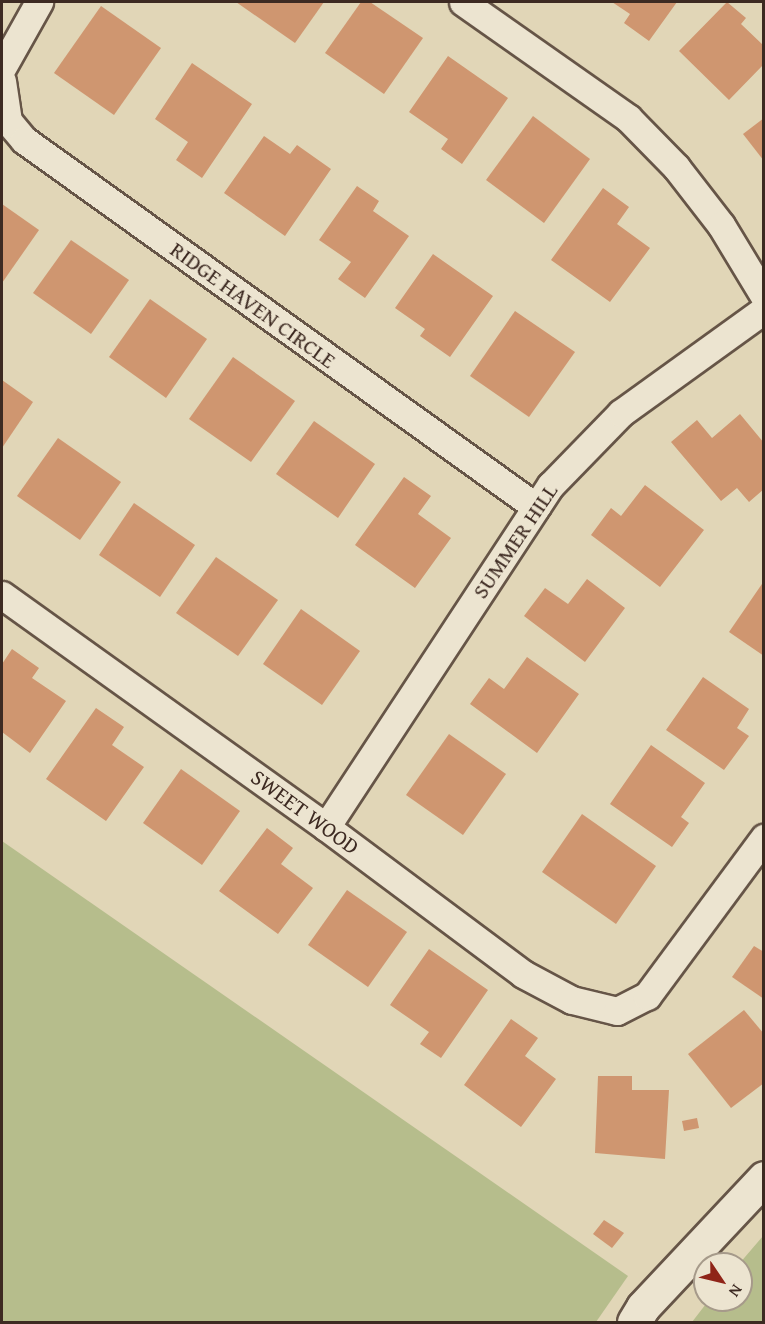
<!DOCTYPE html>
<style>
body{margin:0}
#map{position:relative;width:765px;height:1324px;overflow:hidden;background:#e1d6b7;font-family:"Gentium Book Plus",serif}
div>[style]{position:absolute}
.green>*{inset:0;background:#b6bd8c}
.building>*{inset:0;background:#cf9670}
.roads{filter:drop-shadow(2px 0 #665547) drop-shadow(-2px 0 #665547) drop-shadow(0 2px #665547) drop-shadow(0 -2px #665547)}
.street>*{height:27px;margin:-13.5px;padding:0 13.5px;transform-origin:13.5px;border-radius:13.5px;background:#ece4d0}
.secondary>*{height:33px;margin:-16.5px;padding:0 16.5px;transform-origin:16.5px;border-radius:16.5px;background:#ece4d0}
span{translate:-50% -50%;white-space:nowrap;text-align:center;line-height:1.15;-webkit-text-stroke:5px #ece4d0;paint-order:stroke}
.street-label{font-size:22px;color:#3d2a22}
.frame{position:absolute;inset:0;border:3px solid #3d2a22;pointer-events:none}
.north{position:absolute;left:693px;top:1252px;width:60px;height:60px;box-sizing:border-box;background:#ece4d0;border:2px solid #a69a8a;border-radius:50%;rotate:125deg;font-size:16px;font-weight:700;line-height:24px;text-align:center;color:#3d2a22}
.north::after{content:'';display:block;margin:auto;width:21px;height:27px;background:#8f2418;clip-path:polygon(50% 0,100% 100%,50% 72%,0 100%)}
</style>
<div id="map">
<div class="green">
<div style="clip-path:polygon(2px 841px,628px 1276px,596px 1322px,2px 1322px)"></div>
<div style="clip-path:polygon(763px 1236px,763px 1322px,692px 1322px,709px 1300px,741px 1300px,739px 1264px)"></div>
</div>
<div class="building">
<div style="clip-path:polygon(236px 2px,324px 2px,295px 43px)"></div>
<div style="clip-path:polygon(361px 2px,370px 2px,423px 38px,384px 94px,325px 53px)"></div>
<div style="clip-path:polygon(612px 2px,677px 2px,649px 41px,624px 23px,630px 14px)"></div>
<div style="clip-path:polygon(727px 2px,746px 18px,741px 24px,764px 46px,764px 64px,729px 100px,679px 51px)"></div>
<div style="clip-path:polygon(101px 6px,161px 48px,114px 115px,54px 73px)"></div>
<div style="clip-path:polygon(448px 56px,508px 98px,462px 164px,441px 149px,448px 139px,409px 112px)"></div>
<div style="clip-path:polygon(192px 63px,252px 104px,202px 178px,176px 160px,188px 142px,155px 119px)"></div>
<div style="clip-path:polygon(533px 116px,590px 159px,544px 223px,486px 180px)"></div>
<div style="clip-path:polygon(764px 118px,764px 161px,743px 134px)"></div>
<div style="clip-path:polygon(264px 136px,290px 154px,297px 145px,331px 169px,285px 236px,224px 193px)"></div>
<div style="clip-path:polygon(357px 186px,379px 201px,373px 211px,409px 236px,365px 298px,338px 279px,351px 262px,319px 240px)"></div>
<div style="clip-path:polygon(603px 188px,629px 207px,617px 224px,650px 248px,610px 302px,551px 260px)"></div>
<div style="clip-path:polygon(2px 204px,39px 230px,2px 283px)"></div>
<div style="clip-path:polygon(71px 240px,129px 280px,91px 334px,33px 293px)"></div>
<div style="clip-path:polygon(433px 254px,493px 296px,450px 357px,420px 336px,425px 329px,395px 308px)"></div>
<div style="clip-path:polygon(150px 299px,207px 339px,166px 398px,109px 357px)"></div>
<div style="clip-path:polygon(515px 311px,575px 352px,529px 417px,470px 376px)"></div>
<div style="clip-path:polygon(233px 357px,295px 401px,251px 462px,189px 419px)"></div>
<div style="clip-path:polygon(2px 380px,33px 402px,2px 448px)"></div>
<div style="clip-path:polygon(740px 414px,764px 443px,764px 489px,749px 502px,737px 488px,721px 501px,671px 442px,697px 420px,712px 438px)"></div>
<div style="clip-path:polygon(314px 421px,375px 464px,338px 518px,276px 474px)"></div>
<div style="clip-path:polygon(58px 438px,121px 482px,80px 540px,17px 496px)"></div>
<div style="clip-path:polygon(404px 477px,431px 496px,418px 514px,451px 538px,415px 588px,355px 545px)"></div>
<div style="clip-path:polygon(645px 485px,704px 530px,660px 587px,591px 535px,611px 508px,621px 516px)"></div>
<div style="clip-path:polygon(134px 503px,195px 545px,160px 597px,99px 555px)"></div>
<div style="clip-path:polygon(216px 557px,278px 600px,238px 656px,176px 613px)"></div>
<div style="clip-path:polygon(587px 579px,625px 608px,585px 662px,524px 616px,545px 588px,568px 604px)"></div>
<div style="clip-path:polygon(764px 581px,764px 656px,729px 632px)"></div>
<div style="clip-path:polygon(301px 609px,360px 651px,322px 705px,263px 664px)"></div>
<div style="clip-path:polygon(12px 649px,39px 668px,32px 678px,66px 701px,30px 753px,2px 732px,2px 664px)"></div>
<div style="clip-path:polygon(527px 657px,579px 694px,537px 753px,470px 704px,489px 678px,504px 689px)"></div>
<div style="clip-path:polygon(703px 677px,749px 709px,737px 728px,749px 736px,724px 770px,666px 730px)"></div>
<div style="clip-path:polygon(96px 708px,124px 727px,112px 745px,144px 767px,106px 821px,46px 779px)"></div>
<div style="clip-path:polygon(449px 734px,506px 774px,463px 835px,406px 795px)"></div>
<div style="clip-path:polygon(651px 745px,705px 783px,681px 817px,689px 823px,672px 847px,610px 804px)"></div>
<div style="clip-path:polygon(181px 769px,240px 811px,202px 865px,143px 823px)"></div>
<div style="clip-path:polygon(582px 814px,656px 866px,616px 924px,542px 872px)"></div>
<div style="clip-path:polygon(267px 828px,293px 848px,281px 864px,313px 888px,278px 934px,219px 891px)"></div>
<div style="clip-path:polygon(347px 890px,407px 932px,368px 987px,308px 945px)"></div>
<div style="clip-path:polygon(754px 946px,764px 952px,764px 999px,732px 977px)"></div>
<div style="clip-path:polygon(429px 949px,488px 990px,441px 1058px,420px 1044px,429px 1032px,390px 1005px)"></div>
<div style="clip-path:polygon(744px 1010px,764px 1034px,764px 1083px,731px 1108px,688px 1054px)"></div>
<div style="clip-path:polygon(511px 1019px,538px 1038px,525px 1056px,556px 1079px,521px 1127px,464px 1085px)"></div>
<div style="clip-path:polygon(598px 1076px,632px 1076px,632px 1090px,669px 1090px,665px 1159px,595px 1153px)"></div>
<div style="clip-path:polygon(697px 1118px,699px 1128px,684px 1131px,682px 1121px)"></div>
<div style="clip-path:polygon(604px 1220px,624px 1233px,612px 1248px,593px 1234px)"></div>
</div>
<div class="roads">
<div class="street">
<div style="left:463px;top:2px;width:202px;rotate:35.1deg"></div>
<div style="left:628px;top:118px;width:69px;rotate:45.6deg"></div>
<div style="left:676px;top:167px;width:73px;rotate:52.2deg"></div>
<div style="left:721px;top:225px;width:83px;rotate:58.8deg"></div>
<div style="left:2px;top:68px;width:76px;rotate:-60.7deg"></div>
<div style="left:2px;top:81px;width:40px;rotate:81.5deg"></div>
<div style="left:8px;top:121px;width:25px;rotate:50deg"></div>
<div style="left:24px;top:140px;width:630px;rotate:35.63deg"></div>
<div style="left:2px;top:595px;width:398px;rotate:35.6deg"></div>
<div style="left:326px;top:827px;width:246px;rotate:36.7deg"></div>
<div style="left:523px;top:974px;width:55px;rotate:28deg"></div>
<div style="left:572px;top:1000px;width:46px;rotate:13.7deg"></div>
<div style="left:617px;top:1011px;width:34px;rotate:-27deg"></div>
<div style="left:647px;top:996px;width:197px;rotate:-53.5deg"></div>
<div style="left:326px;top:827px;width:409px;rotate:-56.7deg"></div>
<div style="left:551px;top:485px;width:100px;rotate:-45.8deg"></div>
<div style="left:621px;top:413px;width:176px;rotate:-35.8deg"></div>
</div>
<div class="secondary">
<div style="left:634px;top:1322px;width:17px;rotate:-59deg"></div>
<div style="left:643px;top:1307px;width:177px;rotate:-46.8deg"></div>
</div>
</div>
<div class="street-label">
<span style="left:253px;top:305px;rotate:36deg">RIDGE HAVEN CIRCLE</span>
<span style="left:515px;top:541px;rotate:-56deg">SUMMER HILL</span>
<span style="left:305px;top:812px;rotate:36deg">SWEET WOOD</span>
</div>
<div class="frame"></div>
<div class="north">N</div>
</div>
